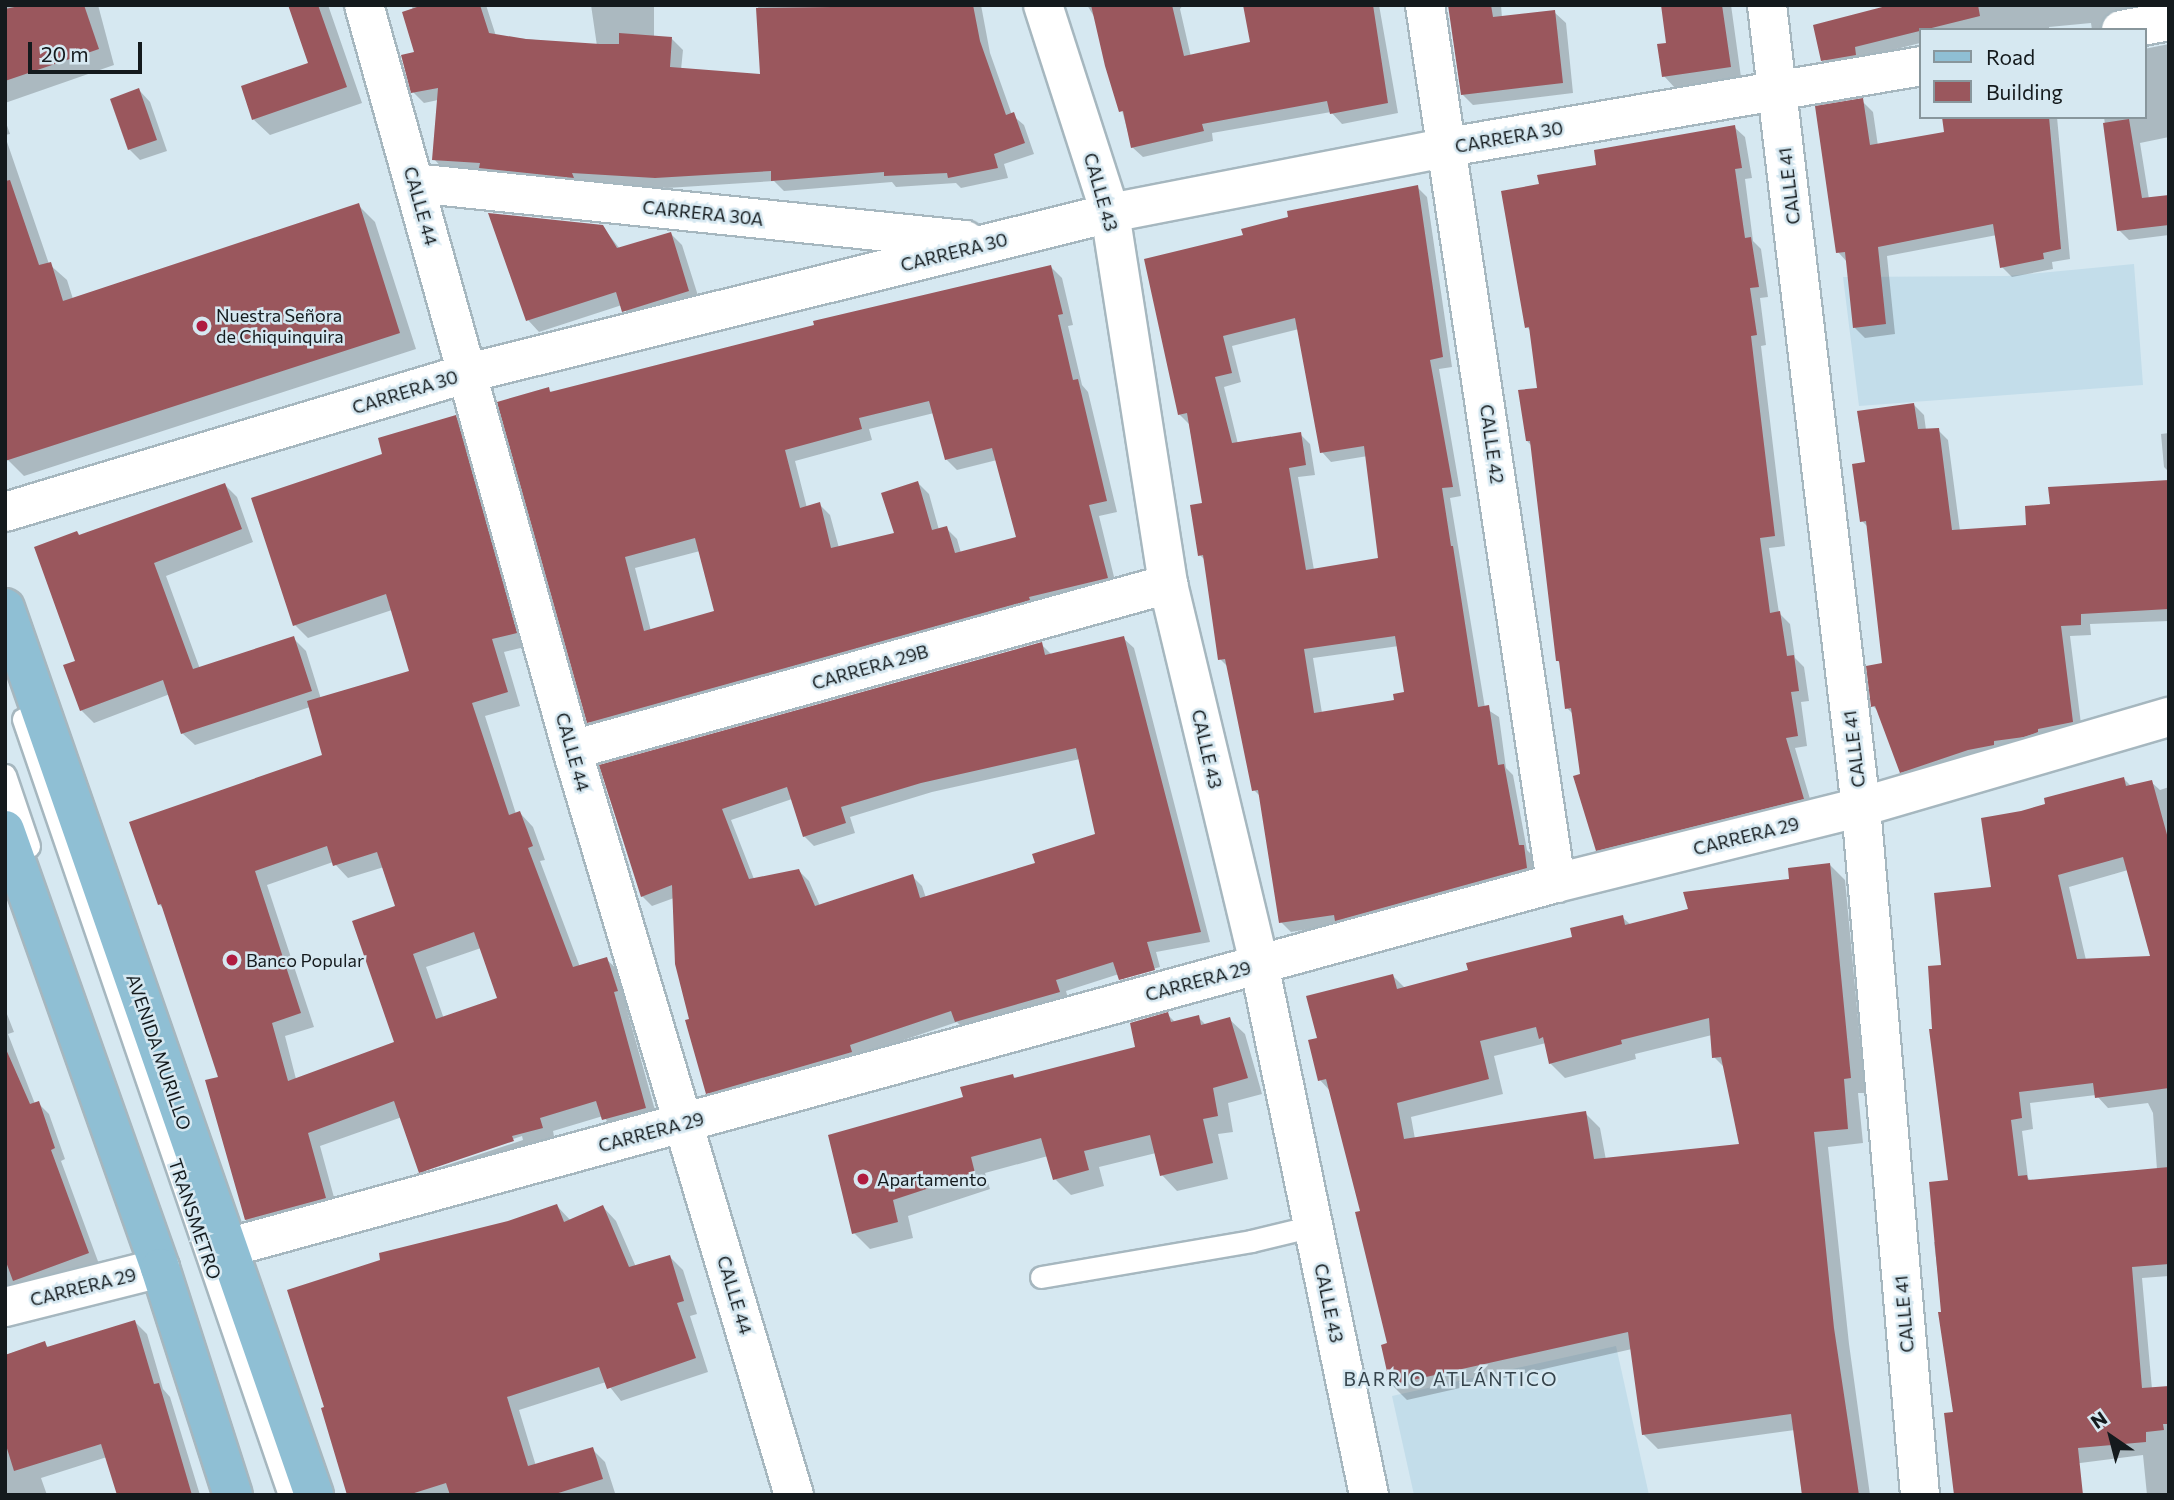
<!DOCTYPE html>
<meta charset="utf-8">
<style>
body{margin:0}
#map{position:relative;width:2174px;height:1500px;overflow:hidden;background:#d6e8f1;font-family:Commissioner,sans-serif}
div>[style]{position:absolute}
.built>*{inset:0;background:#c3ddea}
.shadow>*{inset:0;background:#0003}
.building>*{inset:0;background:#9a575d}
.roads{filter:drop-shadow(2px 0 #a6b7bf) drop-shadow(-2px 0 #a6b7bf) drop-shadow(0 2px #a6b7bf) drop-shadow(0 -2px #a6b7bf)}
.lane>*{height:21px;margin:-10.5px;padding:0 10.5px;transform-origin:10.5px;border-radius:10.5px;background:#fff}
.street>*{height:38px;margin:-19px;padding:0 19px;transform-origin:19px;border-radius:19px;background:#fff}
.primary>*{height:38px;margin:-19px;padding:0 19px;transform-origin:19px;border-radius:19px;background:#8fbfd4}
.dots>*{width:19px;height:19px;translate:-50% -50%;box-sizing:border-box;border:4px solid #d6e8f1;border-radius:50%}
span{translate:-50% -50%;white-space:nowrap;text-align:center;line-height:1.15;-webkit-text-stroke:5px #d6e8f1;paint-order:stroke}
.street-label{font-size:18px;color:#141a1d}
.poi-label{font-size:18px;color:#141a1d}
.left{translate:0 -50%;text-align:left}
.neighbourhood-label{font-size:19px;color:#36444c;letter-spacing:2px}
.frame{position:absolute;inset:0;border:7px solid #141a1d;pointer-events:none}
.legend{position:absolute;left:1919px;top:28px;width:228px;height:91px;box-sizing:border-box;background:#d6e8f1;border:2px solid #88969c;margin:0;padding:9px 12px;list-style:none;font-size:21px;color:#141a1d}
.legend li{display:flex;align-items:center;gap:14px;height:35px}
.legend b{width:35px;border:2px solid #88969c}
.north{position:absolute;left:2076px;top:1402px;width:70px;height:70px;-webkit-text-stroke:5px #d6e8f1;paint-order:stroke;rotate:325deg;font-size:19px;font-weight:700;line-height:28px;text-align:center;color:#141a1d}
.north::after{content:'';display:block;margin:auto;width:24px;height:32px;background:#141a1d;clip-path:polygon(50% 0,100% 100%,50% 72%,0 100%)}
.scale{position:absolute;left:28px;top:42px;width:114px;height:32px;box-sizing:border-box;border:4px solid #141a1d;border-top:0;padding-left:9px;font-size:21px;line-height:24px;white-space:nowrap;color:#141a1d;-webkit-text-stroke:5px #d6e8f1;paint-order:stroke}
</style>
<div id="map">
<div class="built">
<div style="clip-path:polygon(2134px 264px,2143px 385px,1859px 406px,1843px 277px,2007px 276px)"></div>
<div style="clip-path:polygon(1616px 1346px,1649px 1495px,1414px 1495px,1392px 1396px)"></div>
</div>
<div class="shadow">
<div style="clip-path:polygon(5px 5px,98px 5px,114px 65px,5px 103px)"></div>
<div style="clip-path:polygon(289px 5px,328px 5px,362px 103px,270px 135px,253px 119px,310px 64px)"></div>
<div style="clip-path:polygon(412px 5px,486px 5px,496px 36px,597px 46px,591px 5px,654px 5px,654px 38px,672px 39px,683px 50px,681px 70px,762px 76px,758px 5px,981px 5px,990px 53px,1012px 115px,1024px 125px,1034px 154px,1004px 164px,1008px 178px,961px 188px,956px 183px,896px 187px,892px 182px,784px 191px,774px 181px,667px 188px,444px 170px,434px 159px,438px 100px,424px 103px,413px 92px,417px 53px)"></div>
<div style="clip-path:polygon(1087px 5px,1183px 5px,1180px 9px,1191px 57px,1252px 44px,1311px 5px,1379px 5px,1398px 113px,1342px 124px,1331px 112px,1212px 133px,1213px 141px,1143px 157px,1132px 147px,1098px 23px)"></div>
<div style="clip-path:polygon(1451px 5px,1501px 5px,1502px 18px,1554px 12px,1566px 23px,1573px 93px,1473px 105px,1462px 94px)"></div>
<div style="clip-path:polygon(1662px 5px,1731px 5px,1741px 77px,1675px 88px,1664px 76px,1668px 44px)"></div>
<div style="clip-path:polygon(1899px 5px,2126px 5px,2129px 18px,2112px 30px,2092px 30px,2091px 23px,2049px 27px,2049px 30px,1920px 30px,1920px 43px,1831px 66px,1821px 56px)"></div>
<div style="clip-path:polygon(2169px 44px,2169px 137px,2140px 143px,2149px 199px,2169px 197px,2169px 235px,2129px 240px,2119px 230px,2104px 117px,2144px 117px,2144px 49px)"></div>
<div style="clip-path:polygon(139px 90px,150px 102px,167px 151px,140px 160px,129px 149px)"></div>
<div style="clip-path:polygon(1863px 102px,1873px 112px,1878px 146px,1946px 134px,1944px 117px,2057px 117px,2070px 259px,2052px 262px,2053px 269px,2012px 277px,2002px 267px,1997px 235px,1887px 256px,1895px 334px,1865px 338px,1855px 328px,1848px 263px,1838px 252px)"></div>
<div style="clip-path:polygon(5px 120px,10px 134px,5px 135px)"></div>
<div style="clip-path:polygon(1734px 127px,1745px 137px,1752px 178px,1745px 179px,1753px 241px,1761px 249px,1768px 297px,1760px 298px,1766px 345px,1761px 346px,1785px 546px,1769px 548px,1779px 613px,1790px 624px,1795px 658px,1804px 667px,1809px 701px,1801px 702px,1807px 746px,1795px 748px,1813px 809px,1608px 860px,1597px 850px,1574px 715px,1567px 708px,1561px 664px,1557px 660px,1532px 446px,1527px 441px,1539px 389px,1531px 331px,1527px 327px,1541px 186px)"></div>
<div style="clip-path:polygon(5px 136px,49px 264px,67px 280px,73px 299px,358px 205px,375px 222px,416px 349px,24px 476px,8px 460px,5px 452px)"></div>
<div style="clip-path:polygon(evenodd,1417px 187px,1427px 197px,1452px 367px,1439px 369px,1461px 496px,1450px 498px,1485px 708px,1499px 717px,1506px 768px,1513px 775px,1527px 850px,1533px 856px,1536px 878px,1341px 924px,1291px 932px,1281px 922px,1261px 797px,1254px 790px,1228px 667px,1220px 659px,1205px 560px,1200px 555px,1204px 505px,1189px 424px,1179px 414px,1245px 236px,1417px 187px,1299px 329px,1322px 452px,1331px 462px,1368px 456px,1380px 559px,1314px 570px,1298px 477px,1315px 475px,1310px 444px,1300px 434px,1238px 444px,1224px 387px,1241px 382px,1232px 346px,1299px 329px,1417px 187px,1399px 646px,1406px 694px,1396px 701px,1322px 713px,1313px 658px,1399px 646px)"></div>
<div style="clip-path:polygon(490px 215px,602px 226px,620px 249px,671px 234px,682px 245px,700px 302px,635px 322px,622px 305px,539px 332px,528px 320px)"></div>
<div style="clip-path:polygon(evenodd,1051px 267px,1062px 278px,1073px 325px,1068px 326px,1082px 385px,1088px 392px,1117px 512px,1099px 516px,1117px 589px,600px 733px,589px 722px,548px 389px,552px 393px,1051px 267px,934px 413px,946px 459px,957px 470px,997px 460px,1018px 538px,961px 553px,957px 539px,946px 528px,939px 530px,929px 494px,918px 483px,896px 534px,839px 548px,830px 515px,819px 504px,807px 508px,795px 461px,872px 440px,869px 429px,934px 413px,1051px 267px,700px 551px,716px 612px,651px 631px,635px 568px,700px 551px)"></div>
<div style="clip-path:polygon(1914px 405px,1924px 415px,1926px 430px,1938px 430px,1948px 440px,1960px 531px,2028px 527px,2052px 506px,2169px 482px,2169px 621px,2090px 624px,2091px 635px,2070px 636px,2082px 732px,1911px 782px,1901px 772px,1879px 712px,1873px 706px,1884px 665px,1869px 528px,1862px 521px,1867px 464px)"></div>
<div style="clip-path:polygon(evenodd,455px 417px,469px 430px,529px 646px,504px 652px,520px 706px,485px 716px,516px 814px,520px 813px,533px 827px,545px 860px,540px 861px,580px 967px,606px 959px,620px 972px,630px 1005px,626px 1006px,658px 1121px,617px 1133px,603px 1116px,553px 1131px,555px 1141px,434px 1185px,421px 1172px,402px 1117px,320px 1146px,338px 1212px,260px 1233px,246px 1220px,220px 1078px,165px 910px,159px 904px,324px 756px,310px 707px,195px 745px,182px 733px,170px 694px,94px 723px,81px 710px,77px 662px,81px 537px,225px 485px,237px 497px,253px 542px,166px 576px,200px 669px,293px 638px,306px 651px,321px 699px,411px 672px,392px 610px,308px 638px,295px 625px,384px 455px,455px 417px,333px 862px,348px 878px,384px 867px,397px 907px,396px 1043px,296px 1079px,285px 1036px,314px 1027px,267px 885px,333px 862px,455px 417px,481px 948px,499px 999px,444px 1019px,426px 967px,481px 948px,455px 417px,522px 1136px,523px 1140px,426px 1172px,426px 1168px,522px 1136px)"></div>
<div style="clip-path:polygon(2169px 433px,2169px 472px,2164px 467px,2161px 434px)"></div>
<div style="clip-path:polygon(evenodd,1123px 638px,1134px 648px,1210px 942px,1156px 952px,1160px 967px,1124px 977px,1124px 981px,1161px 971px,1164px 980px,1130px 990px,1119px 974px,1066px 991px,1069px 1002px,966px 1032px,957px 1022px,718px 1103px,708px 1093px,691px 1020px,674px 898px,652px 906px,642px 896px,602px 766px,1041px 644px,1052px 655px,1123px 638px,1080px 759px,1097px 835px,1037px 865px,926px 898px,922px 886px,912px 876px,820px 906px,809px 881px,799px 871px,754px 879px,731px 820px,792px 799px,804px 836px,814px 846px,855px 833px,850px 817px,932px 792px,1080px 759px)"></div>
<div style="clip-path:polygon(evenodd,2123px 778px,2132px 787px,2151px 782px,2160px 790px,2169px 787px,2169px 1276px,2142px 1278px,2152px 1389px,2169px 1388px,2169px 1495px,2147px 1495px,2143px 1455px,2041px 1468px,1955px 1413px,1934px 1242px,1938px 1242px,1950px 1181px,1933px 1030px,1942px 966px,1993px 888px,2022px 813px,2123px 778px,2128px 870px,2152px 958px,2086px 960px,2069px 887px,2128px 870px,2123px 778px,2096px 1095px,2108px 1108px,2148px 1103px,2153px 1113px,2157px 1170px,2031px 1181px,2028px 1178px,2022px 1131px,2033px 1129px,2030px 1103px,2096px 1095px)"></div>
<div style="clip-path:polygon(evenodd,1830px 865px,1845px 880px,1865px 1093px,1858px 1093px,1863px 1143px,1828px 1147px,1849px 1344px,1870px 1495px,1802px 1495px,1795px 1430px,1658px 1449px,1643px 1434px,1632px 1349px,1407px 1400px,1392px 1385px,1389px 1345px,1362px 1213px,1331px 1092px,1320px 1080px,1319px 1039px,1392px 975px,1406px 989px,1574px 938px,1622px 917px,1631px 925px,1790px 880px,1830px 865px,1712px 1035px,1714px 1057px,1725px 1068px,1741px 1146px,1606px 1160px,1600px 1128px,1585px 1113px,1415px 1139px,1411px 1117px,1503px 1094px,1494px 1056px,1546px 1043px,1550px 1063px,1565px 1078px,1636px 1059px,1635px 1054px,1712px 1035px)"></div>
<div style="clip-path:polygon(5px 1009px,14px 1032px,8px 1034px,35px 1104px,38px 1103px,49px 1114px,65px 1159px,61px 1161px,99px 1264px,5px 1294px)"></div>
<div style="clip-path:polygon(1167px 1014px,1176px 1023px,1198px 1017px,1207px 1026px,1229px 1019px,1245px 1034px,1262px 1094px,1228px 1103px,1233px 1132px,1218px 1134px,1228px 1179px,1177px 1191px,1162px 1175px,1156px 1153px,1099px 1167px,1104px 1186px,1071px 1195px,1055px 1179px,1048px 1156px,985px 1173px,990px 1189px,908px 1216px,913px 1238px,870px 1249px,854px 1233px,965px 1098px,1013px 1076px,1016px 1079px,1137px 1048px)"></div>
<div style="clip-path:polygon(557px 1206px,571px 1221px,603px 1207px,616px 1221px,636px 1267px,670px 1257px,683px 1270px,697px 1314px,690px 1316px,708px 1372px,621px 1401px,606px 1382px,519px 1410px,536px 1466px,592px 1449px,605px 1462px,615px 1493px,349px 1495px,509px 1222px)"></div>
<div style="clip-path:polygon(135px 1322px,147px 1334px,163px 1389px,170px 1397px,200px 1495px,118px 1495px,107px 1457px,41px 1478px,47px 1495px,5px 1495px,5px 1355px,44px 1343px,49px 1348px)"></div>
</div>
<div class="building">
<div style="clip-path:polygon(24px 5px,84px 5px,99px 49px,5px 81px,5px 9px)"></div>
<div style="clip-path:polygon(288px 5px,318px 5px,347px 87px,252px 120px,241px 86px,308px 63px)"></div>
<div style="clip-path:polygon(423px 5px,480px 5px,489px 33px,526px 39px,600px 44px,619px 44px,619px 33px,672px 37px,670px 67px,760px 74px,756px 8px,973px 5px,980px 41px,1006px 115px,1014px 112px,1025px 143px,994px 154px,998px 168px,948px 178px,947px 173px,884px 176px,884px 172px,771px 181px,771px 171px,655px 178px,572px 173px,574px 178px,479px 168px,480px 163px,432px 160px,438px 88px,411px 93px,401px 55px,414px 52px,402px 12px)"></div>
<div style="clip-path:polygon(1091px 5px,1172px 5px,1184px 56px,1250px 42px,1243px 5px,1373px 5px,1388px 103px,1330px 114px,1327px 101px,1202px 124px,1204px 131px,1131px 148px,1123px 111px,1119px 112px,1105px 66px)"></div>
<div style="clip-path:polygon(1448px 5px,1491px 5px,1493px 17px,1555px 10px,1563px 83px,1461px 95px)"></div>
<div style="clip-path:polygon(1661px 5px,1722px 5px,1731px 67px,1662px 77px,1657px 44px,1666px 43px)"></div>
<div style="clip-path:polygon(1890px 5px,1978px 5px,1980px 16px,1855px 47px,1856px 55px,1821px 61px,1813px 25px)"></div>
<div style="clip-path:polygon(139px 88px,157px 140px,128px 150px,110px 99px)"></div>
<div style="clip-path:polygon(1863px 98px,1870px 145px,1944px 132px,1942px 117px,2049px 117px,2061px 249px,2043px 253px,2044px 259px,2000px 268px,1993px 224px,1878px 247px,1886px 324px,1853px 328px,1845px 252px,1836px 253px,1815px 106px)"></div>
<div style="clip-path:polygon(2129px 119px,2142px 198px,2169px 195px,2169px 225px,2117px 231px,2103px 123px)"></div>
<div style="clip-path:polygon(1735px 125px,1742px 168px,1735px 169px,1745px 238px,1751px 237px,1759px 287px,1750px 288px,1757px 335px,1751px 336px,1775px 536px,1760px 538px,1770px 613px,1780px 611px,1787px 656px,1794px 655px,1799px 691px,1791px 692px,1798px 736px,1786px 738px,1804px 799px,1596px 851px,1573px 776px,1580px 774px,1571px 708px,1565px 709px,1559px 661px,1556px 661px,1530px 441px,1526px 441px,1518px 390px,1537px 388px,1529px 327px,1525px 328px,1501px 191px,1539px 184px,1537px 175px,1596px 165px,1594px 150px)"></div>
<div style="clip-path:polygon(10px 180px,39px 265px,51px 262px,63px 301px,359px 203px,400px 333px,5px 461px,5px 181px)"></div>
<div style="clip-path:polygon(evenodd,1418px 185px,1443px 357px,1430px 360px,1453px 487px,1442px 488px,1451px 546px,1453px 546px,1478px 707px,1489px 705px,1498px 765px,1504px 764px,1519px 845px,1524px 845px,1527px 868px,1335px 921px,1334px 915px,1279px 923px,1258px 790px,1252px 791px,1225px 659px,1218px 660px,1203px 555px,1198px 556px,1190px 505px,1202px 503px,1187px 413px,1178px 415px,1144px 259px,1243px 235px,1241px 229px,1288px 217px,1287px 211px,1418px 185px,1295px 318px,1320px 453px,1364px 446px,1378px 558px,1306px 570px,1289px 468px,1306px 465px,1301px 432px,1232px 443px,1215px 377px,1232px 373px,1223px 336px,1295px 318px,1418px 185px,1395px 636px,1404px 692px,1393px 694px,1394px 700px,1314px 713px,1304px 649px,1395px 636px)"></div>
<div style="clip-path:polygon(488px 213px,603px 225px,617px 248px,671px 232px,689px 291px,622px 312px,616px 292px,526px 321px)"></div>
<div style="clip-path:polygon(evenodd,1051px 265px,1063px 314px,1058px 315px,1073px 380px,1078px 379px,1107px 501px,1089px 505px,1108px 578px,1029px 597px,1030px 600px,587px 723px,497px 402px,549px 387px,550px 392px,814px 325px,813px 321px,1051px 265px,929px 401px,945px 460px,992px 448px,1016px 537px,955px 553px,947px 526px,932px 530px,918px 481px,881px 493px,894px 533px,831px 548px,820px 502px,800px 508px,785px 450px,862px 429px,859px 418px,929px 401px,1051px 265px,695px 538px,714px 611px,644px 631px,625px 557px,695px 538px)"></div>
<div style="clip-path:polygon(1914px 403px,1918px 429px,1939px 428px,1952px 530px,2026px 525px,2025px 506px,2050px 504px,2048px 487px,2169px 480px,2169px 609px,2081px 614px,2081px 625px,2061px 626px,2073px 722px,2038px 729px,2038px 732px,2024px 737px,1994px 741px,1994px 745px,1968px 750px,1900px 773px,1875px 706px,1871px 707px,1866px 666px,1882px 663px,1866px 521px,1860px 522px,1852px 464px,1865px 462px,1857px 411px)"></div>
<div style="clip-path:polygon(evenodd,456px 415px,517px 633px,492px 639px,508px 692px,472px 703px,509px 815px,520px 811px,533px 846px,528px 848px,573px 967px,607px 957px,618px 991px,614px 992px,646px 1108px,602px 1120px,596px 1101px,540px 1118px,543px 1128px,512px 1136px,514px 1141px,419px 1173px,394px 1101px,308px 1133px,326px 1198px,245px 1220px,205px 1080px,218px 1077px,161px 904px,158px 905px,129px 822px,322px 755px,307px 701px,409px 671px,386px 594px,293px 626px,251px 498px,382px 454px,378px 438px,456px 415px,327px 846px,333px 866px,377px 852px,395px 906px,352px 921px,394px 1042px,288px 1081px,272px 1023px,301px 1013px,255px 871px,327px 846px,456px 415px,474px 932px,497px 998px,436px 1019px,413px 954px,474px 932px)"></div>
<div style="clip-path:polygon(225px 483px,242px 529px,154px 563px,193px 669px,294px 636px,312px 691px,181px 734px,163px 680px,80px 711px,63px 665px,75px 661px,34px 547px,77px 531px,79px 535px)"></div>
<div style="clip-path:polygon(evenodd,1124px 636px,1201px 932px,1147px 942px,1155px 970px,1119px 980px,1113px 962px,1056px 980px,1060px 992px,955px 1022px,951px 1011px,850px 1045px,852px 1052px,706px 1094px,685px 1020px,689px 1019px,675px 964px,672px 885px,641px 897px,599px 765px,1042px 642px,1045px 655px,1124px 636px,1076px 748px,1095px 834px,1032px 854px,1035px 863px,920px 898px,913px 874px,815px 906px,799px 869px,749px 879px,722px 809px,787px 787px,803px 837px,846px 823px,841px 807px,921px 783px,1076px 748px)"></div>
<div style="clip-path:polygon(evenodd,2124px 777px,2126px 786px,2152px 780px,2169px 842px,2169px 1088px,2095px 1098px,2093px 1083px,2019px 1092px,2022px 1118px,2011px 1120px,2018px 1176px,2027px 1175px,2028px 1180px,2169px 1167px,2169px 1264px,2132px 1267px,2142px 1388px,2169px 1386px,2169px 1424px,2163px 1424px,2164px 1430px,2146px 1432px,2146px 1442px,2078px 1448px,2083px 1495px,1954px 1495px,1944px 1413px,1953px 1412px,1938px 1312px,1941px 1312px,1929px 1182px,1948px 1180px,1929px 1029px,1932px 1029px,1928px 966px,1941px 965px,1934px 893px,1991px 887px,1981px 818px,2021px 811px,2045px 804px,2044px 798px,2124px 777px,2123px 857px,2150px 956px,2077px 959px,2058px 875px,2123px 857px)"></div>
<div style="clip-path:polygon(evenodd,1830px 863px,1851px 1078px,1844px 1079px,1848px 1129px,1814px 1132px,1834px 1328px,1859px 1495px,1802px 1495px,1791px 1414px,1642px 1435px,1628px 1332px,1390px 1385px,1381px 1345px,1387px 1343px,1355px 1212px,1360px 1211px,1326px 1079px,1318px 1081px,1308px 1040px,1317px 1038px,1306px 996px,1393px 974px,1397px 989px,1468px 970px,1466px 963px,1572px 937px,1570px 928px,1623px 915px,1625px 925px,1688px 909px,1683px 892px,1789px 879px,1788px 868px,1830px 863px,1709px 1018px,1712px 1058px,1721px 1057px,1739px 1144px,1594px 1159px,1586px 1111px,1404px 1139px,1397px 1103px,1489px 1079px,1480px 1041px,1536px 1027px,1539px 1039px,1543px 1037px,1549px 1064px,1622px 1044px,1621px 1040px,1709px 1018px)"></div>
<div style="clip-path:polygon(1168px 1012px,1171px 1022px,1199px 1015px,1201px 1025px,1230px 1017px,1248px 1078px,1213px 1088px,1218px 1116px,1203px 1119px,1213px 1163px,1160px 1176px,1150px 1135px,1084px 1151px,1089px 1170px,1053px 1180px,1041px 1138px,971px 1157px,975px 1173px,893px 1200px,898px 1222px,852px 1234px,828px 1135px,963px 1097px,960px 1087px,1013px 1074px,1014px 1078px,1135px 1047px,1130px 1023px)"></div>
<div style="clip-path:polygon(5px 1047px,30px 1104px,39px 1101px,55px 1148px,51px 1150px,89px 1253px,13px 1281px,5px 1259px)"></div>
<div style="clip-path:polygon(557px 1204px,564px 1222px,603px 1205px,629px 1267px,670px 1255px,684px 1301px,677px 1303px,696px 1358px,607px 1389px,599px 1367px,507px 1397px,528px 1466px,593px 1447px,603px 1479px,552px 1495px,450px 1495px,446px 1483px,408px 1495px,347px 1495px,321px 1408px,324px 1407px,287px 1290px,380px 1260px,379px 1253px,508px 1221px)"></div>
<div style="clip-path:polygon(135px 1320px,154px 1384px,159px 1383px,192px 1495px,117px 1495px,101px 1444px,14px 1471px,5px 1442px,5px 1355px,45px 1341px,47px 1347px)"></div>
</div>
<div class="roads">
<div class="lane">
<div style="left:23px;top:719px;width:820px;rotate:71.08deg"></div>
<div style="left:5px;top:775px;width:75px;rotate:71.3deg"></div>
<div style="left:1041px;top:1277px;width:213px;rotate:-9.7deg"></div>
<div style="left:1251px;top:1241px;width:64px;rotate:-13.6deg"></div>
</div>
<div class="street">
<div style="left:364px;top:5px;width:773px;rotate:74.4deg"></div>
<div style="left:572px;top:750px;width:777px;rotate:73.41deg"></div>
<div style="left:1043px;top:5px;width:219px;rotate:72.1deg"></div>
<div style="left:1110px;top:213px;width:376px;rotate:81.1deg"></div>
<div style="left:1168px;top:584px;width:391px;rotate:76.5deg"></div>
<div style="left:1259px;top:964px;width:542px;rotate:78.3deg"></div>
<div style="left:1425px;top:5px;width:888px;rotate:81.51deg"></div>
<div style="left:1767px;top:5px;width:807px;rotate:83.32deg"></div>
<div style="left:1861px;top:807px;width:691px;rotate:85.1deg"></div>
<div style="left:2121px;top:30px;width:49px;rotate:-10.6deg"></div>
<div style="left:414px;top:183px;width:554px;rotate:5.91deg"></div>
<div style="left:5px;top:512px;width:483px;rotate:-16.7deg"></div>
<div style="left:468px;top:373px;width:662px;rotate:-13.99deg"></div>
<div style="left:1110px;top:213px;width:344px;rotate:-11deg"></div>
<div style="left:1448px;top:147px;width:479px;rotate:-9.7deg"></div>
<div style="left:572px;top:750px;width:619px;rotate:-15.56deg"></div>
<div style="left:227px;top:1248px;width:1378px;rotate:-15.36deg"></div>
<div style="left:1556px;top:883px;width:314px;rotate:-14deg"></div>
<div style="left:1861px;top:807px;width:321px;rotate:-16.3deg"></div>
<div style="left:5px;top:1307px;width:160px;rotate:-14.1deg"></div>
</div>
<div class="primary">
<div style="left:5px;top:608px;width:939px;rotate:70.79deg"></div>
<div style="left:5px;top:830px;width:465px;rotate:70.5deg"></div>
<div style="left:160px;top:1268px;width:238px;rotate:72.2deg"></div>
</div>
</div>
<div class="dots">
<div style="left:202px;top:326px;background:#af1c40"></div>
<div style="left:232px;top:960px;background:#af1c40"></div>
<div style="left:863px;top:1179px;background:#af1c40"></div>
</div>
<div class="street-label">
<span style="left:1509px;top:137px;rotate:-10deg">CARRERA 30</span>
<span style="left:1789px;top:186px;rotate:-97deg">CALLE 41</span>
<span style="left:1101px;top:192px;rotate:74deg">CALLE 43</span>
<span style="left:421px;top:206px;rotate:74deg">CALLE 44</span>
<span style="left:703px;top:213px;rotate:6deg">CARRERA 30A</span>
<span style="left:954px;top:252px;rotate:-14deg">CARRERA 30</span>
<span style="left:405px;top:392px;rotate:-17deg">CARRERA 30</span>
<span style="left:1492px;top:444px;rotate:82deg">CALLE 42</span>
<span style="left:870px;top:667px;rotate:-16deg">CARRERA 29B</span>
<span style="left:1207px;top:749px;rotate:77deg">CALLE 43</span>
<span style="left:1854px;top:749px;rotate:-97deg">CALLE 41</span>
<span style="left:573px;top:752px;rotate:74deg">CALLE 44</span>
<span style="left:1746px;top:836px;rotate:-14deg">CARRERA 29</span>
<span style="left:1198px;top:981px;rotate:-15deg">CARRERA 29</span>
<span style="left:159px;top:1052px;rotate:71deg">AVENIDA MURILLO</span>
<span style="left:651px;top:1132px;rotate:-15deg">CARRERA 29</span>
<span style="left:195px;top:1219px;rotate:71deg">TRANSMETRO</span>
<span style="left:83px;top:1287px;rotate:-14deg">CARRERA 29</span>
<span style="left:735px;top:1295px;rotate:73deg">CALLE 44</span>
<span style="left:1329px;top:1303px;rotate:78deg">CALLE 43</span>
<span style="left:1904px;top:1314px;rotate:-95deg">CALLE 41</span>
</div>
<div class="poi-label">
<span class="left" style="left:216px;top:326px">Nuestra Señora<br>de Chiquinquira</span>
<span class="left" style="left:246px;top:960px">Banco Popular</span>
<span class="left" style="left:877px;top:1179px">Apartamento</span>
</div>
<div class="neighbourhood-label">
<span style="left:1451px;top:1379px">BARRIO ATLÁNTICO</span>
</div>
<div class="frame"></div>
<ul class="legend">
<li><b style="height:9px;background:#8fbfd4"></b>Road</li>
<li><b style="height:19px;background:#9a575d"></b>Building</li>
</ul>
<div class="north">N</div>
<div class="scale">20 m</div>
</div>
